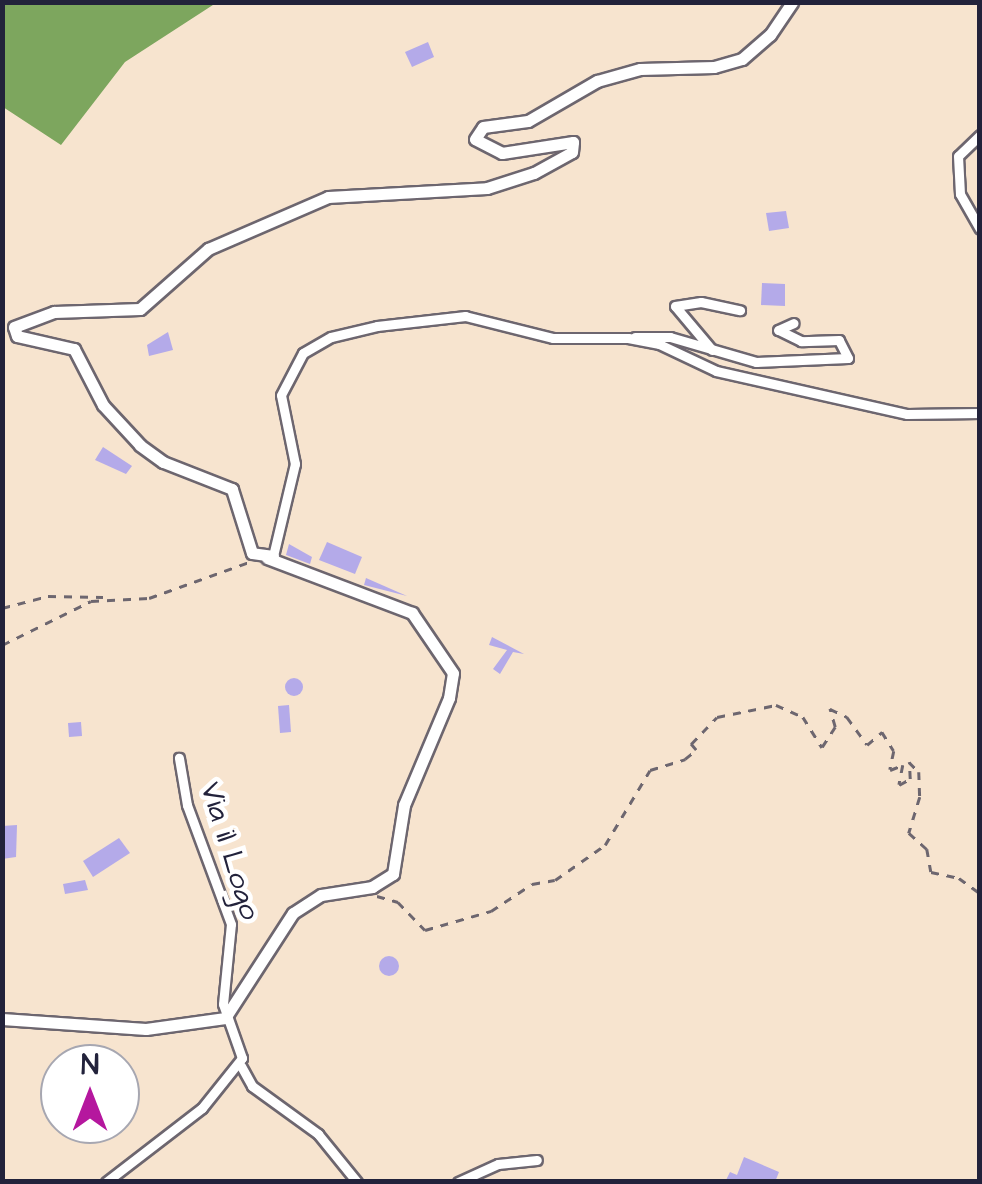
<!DOCTYPE html>
<style>
body{margin:0}
#map{position:relative;width:982px;height:1184px;overflow:hidden;background:#f7e4cf;font-family:"Architects Daughter",sans-serif}
div>[style]{position:absolute}
.forest>*{inset:0;background:#7da65e}
.building>*{inset:0;background:#b4aae9}
.round{border-radius:50%}
.path>*{height:2.5px;margin-top:-1.25px;transform-origin:0;background:repeating-linear-gradient(90deg,#6d666f 0 8px,transparent 0 16px)}
.roads{filter:drop-shadow(2px 0 #6d666f) drop-shadow(-2px 0 #6d666f) drop-shadow(0 2px #6d666f) drop-shadow(0 -2px #6d666f)}
.minor>*{height:9px;margin:-4.5px;padding:0 4.5px;transform-origin:4.5px;border-radius:4.5px;background:#fff}
.tertiary>*{height:11px;margin:-5.5px;padding:0 5.5px;transform-origin:5.5px;border-radius:5.5px;background:#fff}
span{translate:-50% -50%;white-space:nowrap;text-align:center;line-height:1.15;-webkit-text-stroke:9px #fff;paint-order:stroke}
.street-label{font-size:30px;color:#22223b}
.frame{position:absolute;inset:0;border:5px solid #22223b;pointer-events:none}
.north{position:absolute;left:40px;top:1044px;width:100px;height:100px;box-sizing:border-box;background:#fff;border:2px solid #a7a7b1;border-radius:50%;rotate:0deg;font-size:28px;font-weight:700;line-height:40px;text-align:center;color:#22223b}
.north::after{content:'';display:block;margin:auto;width:35px;height:45px;background:#b5179e;clip-path:polygon(50% 0,100% 100%,50% 72%,0 100%)}
</style>
<div id="map">
<div class="forest">
<div style="clip-path:polygon(2px 3px,3px 2px,216px 3px,125px 62px,61px 145px,3px 107px)"></div>
</div>
<div class="building">
<div style="clip-path:polygon(428px 42px,434px 57px,412px 67px,405px 52px)"></div>
<div style="clip-path:polygon(786px 211px,789px 228px,769px 231px,766px 213px)"></div>
<div style="clip-path:polygon(762px 283px,785px 284px,785px 306px,761px 305px)"></div>
<div style="clip-path:polygon(168px 332px,173px 350px,149px 356px,147px 345px)"></div>
<div style="clip-path:polygon(103px 447px,132px 466px,126px 474px,95px 460px)"></div>
<div style="clip-path:polygon(327px 542px,362px 557px,355px 574px,319px 560px)"></div>
<div style="clip-path:polygon(289px 544px,312px 557px,310px 564px,286px 555px)"></div>
<div style="clip-path:polygon(366px 578px,407px 596px,364px 585px)"></div>
<div style="clip-path:polygon(492px 637px,524px 654px,513px 652px,500px 674px,493px 669px,507px 650px,489px 645px)"></div>
<div class="round" style="left:285px;top:678px;width:18px;height:18px"></div>
<div style="clip-path:polygon(289px 705px,291px 732px,280px 733px,278px 706px)"></div>
<div style="clip-path:polygon(81px 722px,82px 736px,69px 737px,68px 723px)"></div>
<div style="clip-path:polygon(17px 825px,16px 857px,2px 859px,2px 826px)"></div>
<div style="clip-path:polygon(119px 838px,130px 853px,93px 877px,83px 861px)"></div>
<div style="clip-path:polygon(85px 880px,88px 890px,65px 894px,63px 884px)"></div>
<div class="round" style="left:379px;top:956px;width:20px;height:20px"></div>
<div style="clip-path:polygon(744px 1157px,779px 1172px,775px 1182px,725px 1182px,730px 1172px,737px 1175px)"></div>
</div>
<div class="path">
<div style="left:2px;top:608px;width:48px;rotate:-14.6deg"></div>
<div style="left:48px;top:596px;width:55px;rotate:1deg"></div>
<div style="left:2px;top:645px;width:99px;rotate:-26.3deg"></div>
<div style="left:91px;top:601px;width:58px;rotate:-3deg"></div>
<div style="left:149px;top:598px;width:106px;rotate:-19.8deg"></div>
<div style="left:377px;top:896px;width:22px;rotate:16deg"></div>
<div style="left:398px;top:902px;width:39px;rotate:46deg"></div>
<div style="left:425px;top:930px;width:69px;rotate:-16.1deg"></div>
<div style="left:491px;top:911px;width:49px;rotate:-33.4deg"></div>
<div style="left:532px;top:884px;width:23px;rotate:-10deg"></div>
<div style="left:555px;top:880px;width:61px;rotate:-35deg"></div>
<div style="left:605px;top:845px;width:87px;rotate:-59deg"></div>
<div style="left:650px;top:770px;width:37px;rotate:-17deg"></div>
<div style="left:685px;top:759px;width:14px;rotate:-39deg"></div>
<div style="left:696px;top:750px;width:8px;rotate:-130deg"></div>
<div style="left:691px;top:744px;width:37px;rotate:-46deg"></div>
<div style="left:717px;top:717px;width:60px;rotate:-11.5deg"></div>
<div style="left:776px;top:705px;width:30px;rotate:24deg"></div>
<div style="left:803px;top:717px;width:36px;rotate:58deg"></div>
<div style="left:822px;top:747px;width:24px;rotate:-57deg"></div>
<div style="left:835px;top:727px;width:19px;rotate:-106deg"></div>
<div style="left:830px;top:709px;width:19px;rotate:25deg"></div>
<div style="left:847px;top:717px;width:34px;rotate:54deg"></div>
<div style="left:867px;top:745px;width:20px;rotate:-41deg"></div>
<div style="left:882px;top:732px;width:22px;rotate:58deg"></div>
<div style="left:894px;top:751px;width:19px;rotate:102deg"></div>
<div style="left:890px;top:770px;width:14px;rotate:-21deg"></div>
<div style="left:903px;top:765px;width:20px;rotate:101deg"></div>
<div style="left:899px;top:785px;width:13px;rotate:-29deg"></div>
<div style="left:910px;top:779px;width:17px;rotate:-93deg"></div>
<div style="left:909px;top:762px;width:14px;rotate:45deg"></div>
<div style="left:919px;top:772px;width:25px;rotate:88deg"></div>
<div style="left:920px;top:797px;width:38px;rotate:107deg"></div>
<div style="left:909px;top:833px;width:24px;rotate:42deg"></div>
<div style="left:927px;top:849px;width:23px;rotate:80deg"></div>
<div style="left:931px;top:872px;width:29px;rotate:12deg"></div>
<div style="left:959px;top:878px;width:26px;rotate:36deg"></div>
</div>
<div class="roads">
<div class="minor">
<div style="left:980px;top:135px;width:30px;rotate:136deg"></div>
<div style="left:958px;top:156px;width:38px;rotate:87deg"></div>
<div style="left:960px;top:194px;width:40px;rotate:60.3deg"></div>
<div style="left:635px;top:337px;width:35px"></div>
<div style="left:670px;top:337px;width:90px;rotate:16.2deg"></div>
<div style="left:756px;top:362px;width:92px;rotate:-2.5deg"></div>
<div style="left:848px;top:358px;width:20px;rotate:-117deg"></div>
<div style="left:839px;top:340px;width:38px;rotate:178deg"></div>
<div style="left:801px;top:341px;width:25px;rotate:-154deg"></div>
<div style="left:778px;top:330px;width:17px;rotate:-24deg"></div>
<div style="left:712px;top:350px;width:57px;rotate:-130.1deg"></div>
<div style="left:675px;top:306px;width:26px;rotate:-9deg"></div>
<div style="left:701px;top:302px;width:40px;rotate:12deg"></div>
<div style="left:273px;top:556px;width:95px;rotate:-76.6deg"></div>
<div style="left:295px;top:464px;width:70px;rotate:-101.5deg"></div>
<div style="left:281px;top:395px;width:47px;rotate:-62.4deg"></div>
<div style="left:303px;top:353px;width:32px;rotate:-30deg"></div>
<div style="left:331px;top:337px;width:47px;rotate:-13.4deg"></div>
<div style="left:377px;top:326px;width:89px;rotate:-6.5deg"></div>
<div style="left:465px;top:316px;width:91px;rotate:14deg"></div>
<div style="left:553px;top:338px;width:75px"></div>
<div style="left:628px;top:338px;width:32px;rotate:11deg"></div>
<div style="left:659px;top:344px;width:63px;rotate:25.3deg"></div>
<div style="left:716px;top:371px;width:196px;rotate:12.7deg"></div>
<div style="left:907px;top:414px;width:73px;rotate:-0.8deg"></div>
<div style="left:241px;top:1066px;width:23px;rotate:61deg"></div>
<div style="left:252px;top:1086px;width:82px;rotate:36deg"></div>
<div style="left:318px;top:1134px;width:62px;rotate:50.9deg"></div>
<div style="left:106px;top:1182px;width:121px;rotate:-37.6deg"></div>
<div style="left:202px;top:1108px;width:64px;rotate:-51.3deg"></div>
<div style="left:242px;top:1058px;width:57px;rotate:-109.4deg"></div>
<div style="left:223px;top:1004px;width:80px;rotate:-84.3deg"></div>
<div style="left:231px;top:924px;width:127px;rotate:-110.3deg"></div>
<div style="left:187px;top:805px;width:48px;rotate:-99.7deg"></div>
<div style="left:458px;top:1182px;width:44px;rotate:-24.2deg"></div>
<div style="left:498px;top:1164px;width:39px;rotate:-6deg"></div>
</div>
<div class="tertiary">
<div style="left:273px;top:556px;width:21px;rotate:-172deg"></div>
<div style="left:252px;top:553px;width:67px;rotate:-107.4deg"></div>
<div style="left:232px;top:489px;width:74px;rotate:-158.6deg"></div>
<div style="left:163px;top:462px;width:29px;rotate:-144deg"></div>
<div style="left:140px;top:445px;width:54px;rotate:-132.8deg"></div>
<div style="left:103px;top:405px;width:63px;rotate:-117.4deg"></div>
<div style="left:74px;top:349px;width:58px;rotate:-167.2deg"></div>
<div style="left:17px;top:336px;width:9px;rotate:-108deg"></div>
<div style="left:14px;top:327px;width:43px;rotate:-20.6deg"></div>
<div style="left:54px;top:312px;width:86px;rotate:-2deg"></div>
<div style="left:140px;top:309px;width:91px;rotate:-41.4deg"></div>
<div style="left:208px;top:249px;width:131px;rotate:-23.4deg"></div>
<div style="left:328px;top:197px;width:159px;rotate:-3.2deg"></div>
<div style="left:487px;top:188px;width:49px;rotate:-17.7deg"></div>
<div style="left:534px;top:173px;width:43px;rotate:-28.9deg"></div>
<div style="left:572px;top:152px;width:10px;rotate:-84deg"></div>
<div style="left:573px;top:142px;width:72px;rotate:171.2deg"></div>
<div style="left:502px;top:153px;width:30px;rotate:-153deg"></div>
<div style="left:475px;top:139px;width:14px;rotate:-56deg"></div>
<div style="left:483px;top:127px;width:45px;rotate:-7.6deg"></div>
<div style="left:528px;top:121px;width:80px;rotate:-30.1deg"></div>
<div style="left:597px;top:81px;width:45px;rotate:-15.6deg"></div>
<div style="left:640px;top:69px;width:74px;rotate:-1.5deg"></div>
<div style="left:714px;top:67px;width:29px;rotate:-16deg"></div>
<div style="left:742px;top:59px;width:37px;rotate:-41deg"></div>
<div style="left:770px;top:35px;width:40px;rotate:-56deg"></div>
<div style="left:2px;top:1019px;width:144px;rotate:4deg"></div>
<div style="left:146px;top:1029px;width:80px;rotate:-7.9deg"></div>
<div style="left:225px;top:1018px;width:125px;rotate:-57.1deg"></div>
<div style="left:293px;top:913px;width:33px;rotate:-33deg"></div>
<div style="left:321px;top:895px;width:52px;rotate:-8.9deg"></div>
<div style="left:372px;top:887px;width:25px;rotate:-32deg"></div>
<div style="left:393px;top:874px;width:70px;rotate:-80.9deg"></div>
<div style="left:404px;top:805px;width:116px;rotate:-67.2deg"></div>
<div style="left:449px;top:698px;width:25px;rotate:-81deg"></div>
<div style="left:453px;top:673px;width:73px;rotate:-124.3deg"></div>
<div style="left:412px;top:613px;width:155px;rotate:-159.2deg"></div>
</div>
</div>
<div class="street-label">
<span style="left:230px;top:851px;rotate:73deg">Via il Logo</span>
</div>
<div class="frame"></div>
<div class="north">N</div>
</div>
